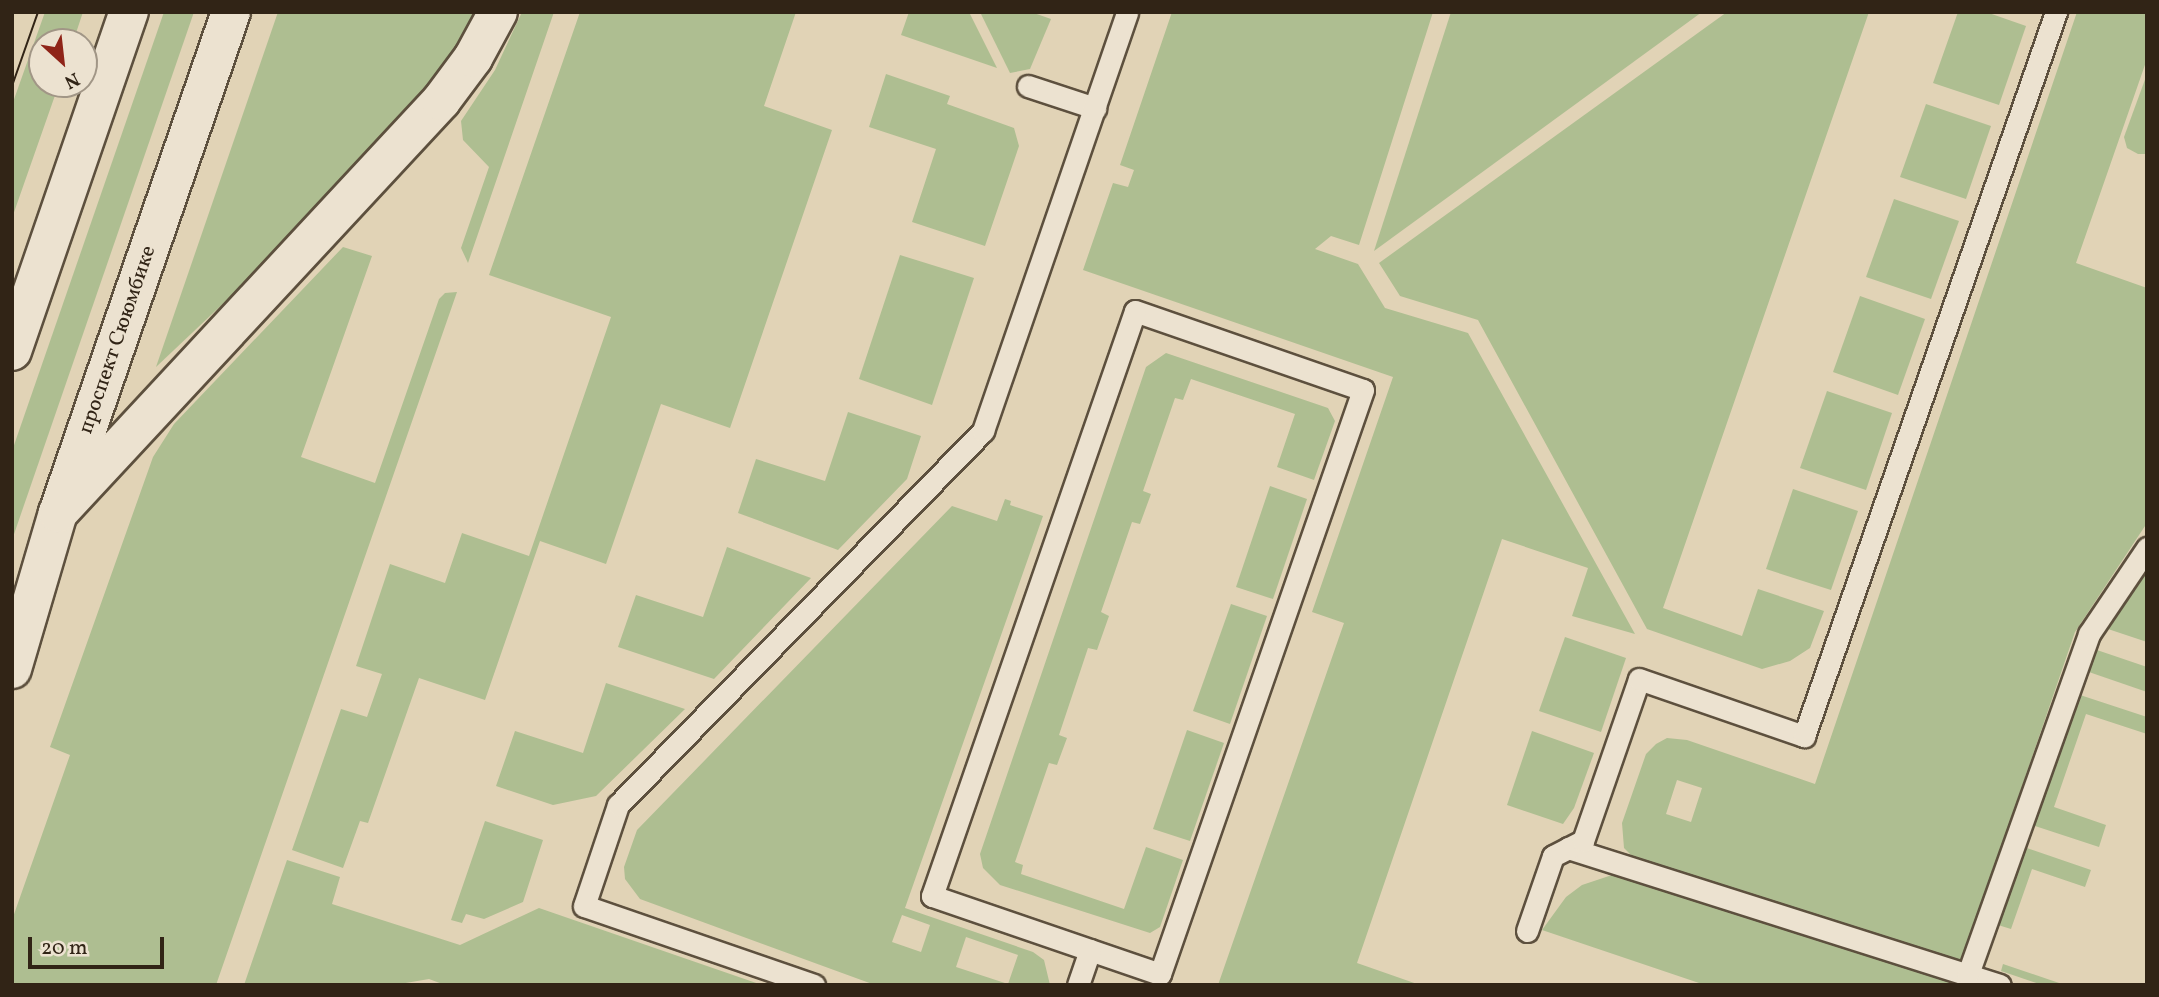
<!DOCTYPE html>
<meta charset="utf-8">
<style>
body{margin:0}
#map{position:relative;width:2159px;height:997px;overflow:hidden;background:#e1d3b6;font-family:Vollkorn,serif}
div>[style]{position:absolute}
.green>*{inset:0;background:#aebe91}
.roads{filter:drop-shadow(2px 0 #5d503e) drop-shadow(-2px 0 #5d503e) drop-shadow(0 2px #5d503e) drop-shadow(0 -2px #5d503e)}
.lane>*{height:21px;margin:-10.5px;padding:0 10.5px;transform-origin:10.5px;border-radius:10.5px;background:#ece2d0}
.street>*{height:38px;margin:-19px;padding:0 19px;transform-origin:19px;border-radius:19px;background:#ece2d0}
.secondary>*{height:38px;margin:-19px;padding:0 19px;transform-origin:19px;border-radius:19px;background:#ece2d0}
.tram>*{height:2px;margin:-1px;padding:0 1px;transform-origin:1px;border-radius:1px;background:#312416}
span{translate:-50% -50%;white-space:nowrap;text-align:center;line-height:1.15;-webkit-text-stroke:7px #ece2d0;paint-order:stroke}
.street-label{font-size:21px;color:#312416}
.frame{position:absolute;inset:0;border:14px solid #312416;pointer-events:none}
.north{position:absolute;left:28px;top:28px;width:70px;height:70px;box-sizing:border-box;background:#ece2d0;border:2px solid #a19686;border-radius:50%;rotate:153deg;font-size:19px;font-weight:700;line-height:28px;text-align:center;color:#312416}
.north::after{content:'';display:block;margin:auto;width:24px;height:32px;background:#8f2418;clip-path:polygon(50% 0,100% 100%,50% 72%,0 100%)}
.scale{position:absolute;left:28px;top:937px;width:136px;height:32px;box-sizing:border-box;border:4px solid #312416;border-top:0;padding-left:9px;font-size:21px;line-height:24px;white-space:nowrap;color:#312416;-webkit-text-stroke:5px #ece2d0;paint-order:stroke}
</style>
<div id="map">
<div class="green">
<div style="clip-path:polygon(45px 12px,83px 12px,73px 42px,42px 42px,42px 84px,59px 84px,12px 218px,12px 105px)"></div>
<div style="clip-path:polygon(164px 12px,194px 12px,12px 540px,12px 451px)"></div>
<div style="clip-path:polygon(278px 12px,478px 12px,434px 82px,304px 227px,156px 367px)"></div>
<div style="clip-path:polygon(522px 12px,554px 12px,468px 263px,461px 248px,489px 167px,463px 140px,461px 121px,495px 70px)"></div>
<div style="clip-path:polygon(580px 12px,796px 12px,764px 106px,832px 130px,730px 428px,661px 404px,606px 564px,540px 541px,485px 700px,419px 678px,368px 823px,360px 821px,343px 868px,292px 850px,341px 709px,367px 717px,382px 674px,356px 666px,390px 564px,445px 583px,462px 533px,529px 556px,611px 317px,489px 275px)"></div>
<div style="clip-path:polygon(909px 12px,969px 12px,997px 68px,901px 35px)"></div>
<div style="clip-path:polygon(980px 12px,1031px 12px,1051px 19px,1030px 69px,1010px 73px)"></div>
<div style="clip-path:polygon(1172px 12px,1433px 12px,1359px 245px,1331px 236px,1315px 249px,1358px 264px,1385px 308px,1468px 333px,1635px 634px,1572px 616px,1588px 568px,1502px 539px,1357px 963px,1420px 985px,1218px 985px,1344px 623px,1312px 612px,1393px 377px,1083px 270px,1113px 183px,1128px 187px,1134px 170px,1120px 165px)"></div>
<div style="clip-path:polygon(1451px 12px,1702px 12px,1374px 251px)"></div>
<div style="clip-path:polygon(1727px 12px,1869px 12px,1663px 608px,1742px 636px,1758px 589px,1824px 611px,1810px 648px,1790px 661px,1762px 669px,1647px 629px,1478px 320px,1400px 296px,1379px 263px)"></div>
<div style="clip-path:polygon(1958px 12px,1986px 12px,2026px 26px,1999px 105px,1933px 83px)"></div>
<div style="clip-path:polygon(evenodd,2077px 12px,2147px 12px,2147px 59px,2076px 263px,2147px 288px,2147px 523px,2075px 632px,1962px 961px,1897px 940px,1891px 963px,1957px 985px,1705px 985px,1542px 930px,1566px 897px,1582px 885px,1615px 874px,1729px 909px,1736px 889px,1632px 856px,1624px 848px,1622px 823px,1646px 754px,1656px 744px,1667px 738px,1687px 740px,1815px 784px,2077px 12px,1677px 780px,1702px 788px,1691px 822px,1666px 814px,1677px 780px)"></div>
<div style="clip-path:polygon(886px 74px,950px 96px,947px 104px,1014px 128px,1019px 146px,985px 246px,912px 222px,936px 149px,869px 127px)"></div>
<div style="clip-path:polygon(2147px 74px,2147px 154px,2138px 154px,2127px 148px,2124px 137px)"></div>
<div style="clip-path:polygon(1926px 104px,1991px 126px,1966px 199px,1900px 177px)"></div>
<div style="clip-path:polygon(1894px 199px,1959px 221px,1931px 299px,1866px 277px)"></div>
<div style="clip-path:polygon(343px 247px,372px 256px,301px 457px,375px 483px,439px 299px,445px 293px,457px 292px,216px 985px,12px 985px,12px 920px,70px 755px,50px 747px,153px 457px,174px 424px)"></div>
<div style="clip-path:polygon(900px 255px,974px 278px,932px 405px,859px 379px)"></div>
<div style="clip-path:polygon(1860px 296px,1925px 319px,1898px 395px,1833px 372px)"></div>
<div style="clip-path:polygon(1166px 353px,1328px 408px,1335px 421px,1314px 480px,1277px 467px,1295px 414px,1191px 379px,1183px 400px,1175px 398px,1143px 491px,1151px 494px,1140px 524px,1132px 522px,1101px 612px,1109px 616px,1097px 650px,1088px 648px,1059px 735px,1067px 738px,1057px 765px,1049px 763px,1015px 862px,1023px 865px,1021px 874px,1124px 909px,1146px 847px,1183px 860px,1160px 927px,1150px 933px,1000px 885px,983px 868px,980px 854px,1146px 367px)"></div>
<div style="clip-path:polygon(1827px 391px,1892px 413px,1866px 490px,1800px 468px)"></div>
<div style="clip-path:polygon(848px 412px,921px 436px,907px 479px,838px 550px,738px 513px,756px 459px,825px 481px)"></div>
<div style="clip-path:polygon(1270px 486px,1307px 499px,1273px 599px,1236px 587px)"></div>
<div style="clip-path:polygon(1793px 489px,1858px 511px,1831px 590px,1766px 569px)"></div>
<div style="clip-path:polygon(evenodd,1005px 499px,1011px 501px,1010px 505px,1043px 516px,905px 908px,1033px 952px,1044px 960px,1050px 985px,875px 985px,640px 899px,625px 879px,624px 867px,637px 830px,952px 506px,997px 521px,1005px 499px,902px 915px,930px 925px,921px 952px,892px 942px,902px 915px,1005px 499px,966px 937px,1018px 955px,1008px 984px,956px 967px,966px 937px)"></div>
<div style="clip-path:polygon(727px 547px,811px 578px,714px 679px,618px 647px,636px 595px,703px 617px)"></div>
<div style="clip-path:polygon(2147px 566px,2147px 642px,2105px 628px)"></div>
<div style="clip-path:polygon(1231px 604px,1267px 616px,1230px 724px,1193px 711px)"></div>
<div style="clip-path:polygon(1565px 637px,1626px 658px,1601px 732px,1539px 711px)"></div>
<div style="clip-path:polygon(2094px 649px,2147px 667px,2147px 692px,2086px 671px)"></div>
<div style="clip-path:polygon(606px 683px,685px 709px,596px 796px,553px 805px,496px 786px,515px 731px,583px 753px)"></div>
<div style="clip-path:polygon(2077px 694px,2147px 717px,2147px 734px,2086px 714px,2054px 807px,2106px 825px,2099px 847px,2032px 825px)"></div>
<div style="clip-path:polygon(1187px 730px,1224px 743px,1190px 841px,1153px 829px)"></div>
<div style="clip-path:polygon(1532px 731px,1594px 753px,1574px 808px,1563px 824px,1507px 805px)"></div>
<div style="clip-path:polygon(485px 821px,543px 840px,523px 902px,484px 919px,466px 914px,462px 923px,451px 920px)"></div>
<div style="clip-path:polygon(2024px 847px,2091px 870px,2085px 887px,2032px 869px,2011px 929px,1998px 925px)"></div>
<div style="clip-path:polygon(287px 860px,340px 877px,332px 904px,460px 945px,539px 908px,762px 985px,445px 985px,429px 979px,394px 985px,244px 985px)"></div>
<div style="clip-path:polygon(2003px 964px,2065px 985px,2042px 985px,2001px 971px)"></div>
</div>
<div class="roads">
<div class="lane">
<div style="left:1028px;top:86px;width:71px;rotate:18.2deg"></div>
<div style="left:1135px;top:311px;width:241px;rotate:19.1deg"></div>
<div style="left:1363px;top:390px;width:618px;rotate:109.17deg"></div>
<div style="left:1160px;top:974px;width:241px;rotate:-161.1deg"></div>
<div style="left:932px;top:896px;width:619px;rotate:-70.86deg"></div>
<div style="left:1568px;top:848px;width:453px;rotate:17.6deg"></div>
<div style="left:1527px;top:931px;width:79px;rotate:-70.9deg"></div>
<div style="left:1553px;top:856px;width:34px;rotate:-27deg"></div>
<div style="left:1583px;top:841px;width:171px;rotate:-70.9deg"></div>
<div style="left:1639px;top:679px;width:175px;rotate:19.1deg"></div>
<div style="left:1804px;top:736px;width:767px;rotate:-70.81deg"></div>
<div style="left:1968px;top:974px;width:361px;rotate:-70.4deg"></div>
<div style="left:2089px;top:634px;width:104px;rotate:-56deg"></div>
<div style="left:814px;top:985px;width:243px;rotate:-161deg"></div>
<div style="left:584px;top:906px;width:107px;rotate:-71.4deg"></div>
<div style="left:618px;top:805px;width:523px;rotate:-45.7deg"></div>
<div style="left:983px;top:431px;width:443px;rotate:-71deg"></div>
<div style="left:1078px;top:985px;width:37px;rotate:-71deg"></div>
</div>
<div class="street">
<div style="left:58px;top:513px;width:563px;rotate:-47.09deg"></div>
<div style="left:441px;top:101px;width:54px;rotate:-53.3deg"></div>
<div style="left:473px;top:58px;width:52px;rotate:-61.5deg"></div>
</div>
<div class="secondary">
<div style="left:12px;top:351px;width:359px;rotate:-71deg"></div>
<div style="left:12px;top:669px;width:163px;rotate:-73.6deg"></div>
<div style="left:58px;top:513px;width:530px;rotate:-70.95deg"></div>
</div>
</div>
<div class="tram">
<div style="left:12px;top:16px;width:4px;rotate:-76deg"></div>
<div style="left:12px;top:86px;width:78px;rotate:-70.6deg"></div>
</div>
<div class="street-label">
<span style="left:118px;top:340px;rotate:-71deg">проспект Сююмбике</span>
</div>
<div class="frame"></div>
<div class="north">N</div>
<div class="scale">20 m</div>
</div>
